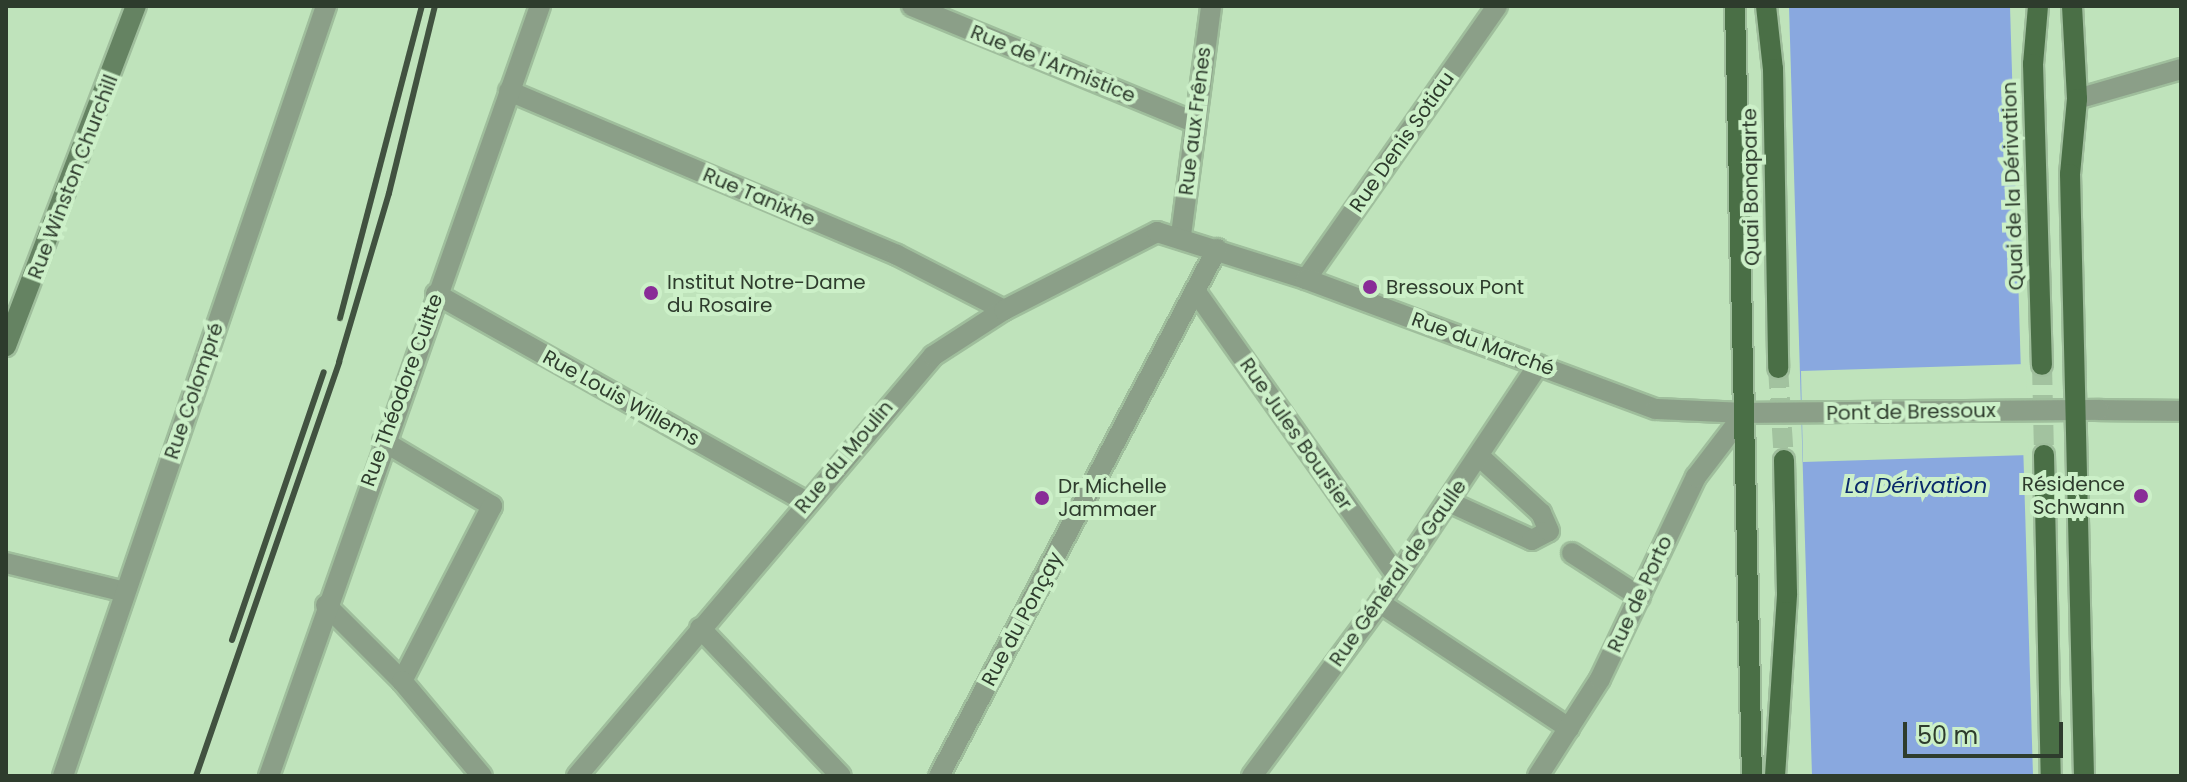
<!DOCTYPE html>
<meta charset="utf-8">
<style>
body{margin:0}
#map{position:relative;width:2187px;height:782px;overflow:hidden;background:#bfe3bb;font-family:Poppins,sans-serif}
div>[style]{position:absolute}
.water>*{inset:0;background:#89a8df}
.pier>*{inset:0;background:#bfe3bb}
.primary-tunnel>*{height:20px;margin-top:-10px;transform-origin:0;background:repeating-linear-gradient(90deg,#a2c29f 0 20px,transparent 0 30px)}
.roads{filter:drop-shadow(2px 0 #9fbe9c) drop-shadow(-2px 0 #9fbe9c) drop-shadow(0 2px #9fbe9c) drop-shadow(0 -2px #9fbe9c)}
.minor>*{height:20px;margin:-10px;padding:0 10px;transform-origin:10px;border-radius:10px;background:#8b9f88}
.tertiary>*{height:20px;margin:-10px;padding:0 10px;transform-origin:10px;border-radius:10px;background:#8b9f88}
.secondary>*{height:20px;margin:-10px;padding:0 10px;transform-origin:10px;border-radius:10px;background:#658362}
.primary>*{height:20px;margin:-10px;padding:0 10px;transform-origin:10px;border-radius:10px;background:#4a6f46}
.rail>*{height:6px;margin:-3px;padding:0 3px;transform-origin:3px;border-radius:3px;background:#415240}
.dots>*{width:22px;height:22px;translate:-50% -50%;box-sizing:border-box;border:4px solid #ccf0c8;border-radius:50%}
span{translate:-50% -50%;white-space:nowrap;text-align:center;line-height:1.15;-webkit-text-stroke:8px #ccf0c8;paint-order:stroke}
.street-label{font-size:20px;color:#2e3c2d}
.poi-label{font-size:20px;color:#2e3c2d}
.left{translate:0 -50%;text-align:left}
.right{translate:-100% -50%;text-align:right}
.water-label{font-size:22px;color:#0a2a6a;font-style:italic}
.frame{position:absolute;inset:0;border:8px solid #2e3c2d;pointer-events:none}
.scale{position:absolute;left:1903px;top:722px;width:160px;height:36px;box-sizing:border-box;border:4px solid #2e3c2d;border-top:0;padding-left:10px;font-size:24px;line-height:28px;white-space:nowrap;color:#2e3c2d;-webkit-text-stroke:6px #ccf0c8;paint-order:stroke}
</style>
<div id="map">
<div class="water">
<div style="clip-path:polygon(1789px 6px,2010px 6px,2033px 776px,1812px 776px)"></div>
</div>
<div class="pier">
<div style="clip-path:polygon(2026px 364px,2029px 455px,1803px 462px,1801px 371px)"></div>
</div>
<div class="primary-tunnel">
<div style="left:2042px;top:365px;width:90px;rotate:88.7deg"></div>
<div style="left:1778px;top:368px;width:92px;rotate:86.3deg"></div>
</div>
<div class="roads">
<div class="minor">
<div style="left:912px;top:6px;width:305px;rotate:22.4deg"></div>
<div style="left:509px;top:91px;width:421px;rotate:22.9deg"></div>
<div style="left:897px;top:255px;width:120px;rotate:27.2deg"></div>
<div style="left:2077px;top:99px;width:108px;rotate:-16.1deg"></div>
<div style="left:1181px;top:235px;width:231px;rotate:-82.5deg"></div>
<div style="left:1306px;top:279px;width:333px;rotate:-55deg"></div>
<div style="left:1196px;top:292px;width:348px;rotate:54.7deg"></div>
<div style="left:436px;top:294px;width:424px;rotate:29.3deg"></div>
<div style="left:2099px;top:410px;width:82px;rotate:0.7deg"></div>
<div style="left:383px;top:441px;width:127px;rotate:30.8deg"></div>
<div style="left:492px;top:506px;width:197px;rotate:117.2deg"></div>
<div style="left:1449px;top:502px;width:91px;rotate:24.6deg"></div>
<div style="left:1532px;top:540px;width:19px;rotate:-28deg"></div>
<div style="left:1549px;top:531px;width:20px;rotate:-114deg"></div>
<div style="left:1541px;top:513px;width:84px;rotate:-137.4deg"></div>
<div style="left:1572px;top:553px;width:81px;rotate:32.9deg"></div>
<div style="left:6px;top:563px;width:122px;rotate:13.7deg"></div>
<div style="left:1380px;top:603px;width:227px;rotate:33.5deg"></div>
<div style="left:326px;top:605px;width:107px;rotate:45deg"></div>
<div style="left:402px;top:681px;width:124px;rotate:49.9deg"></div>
<div style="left:700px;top:628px;width:204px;rotate:46.4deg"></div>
<div style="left:63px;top:776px;width:814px;rotate:-71.14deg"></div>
<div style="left:269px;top:776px;width:816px;rotate:-70.61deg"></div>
<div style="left:577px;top:776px;width:551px;rotate:-49.71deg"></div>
<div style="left:933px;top:356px;width:85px;rotate:-32.9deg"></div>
<div style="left:1004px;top:310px;width:172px;rotate:-27deg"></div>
<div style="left:1157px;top:232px;width:156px;rotate:17.5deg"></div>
<div style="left:1306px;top:279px;width:373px;rotate:20.4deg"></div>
<div style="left:1656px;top:409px;width:89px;rotate:2.6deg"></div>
<div style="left:939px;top:776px;width:596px;rotate:-62.19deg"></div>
<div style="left:1252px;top:776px;width:215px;rotate:-53.5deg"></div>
<div style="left:1380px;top:603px;width:286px;rotate:-56.4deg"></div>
<div style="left:1538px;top:776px;width:115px;rotate:-57.4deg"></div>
<div style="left:1600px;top:679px;width:224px;rotate:-64.6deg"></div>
<div style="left:1696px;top:477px;width:81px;rotate:-52.6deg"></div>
</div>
<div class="tertiary">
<div style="left:1745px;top:413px;width:354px;rotate:-0.5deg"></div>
</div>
<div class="secondary">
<div style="left:6px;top:346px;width:364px;rotate:-69.1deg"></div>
</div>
<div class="primary">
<div style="left:1735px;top:6px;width:770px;rotate:88.74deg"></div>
<div style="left:1766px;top:6px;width:63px;rotate:83.7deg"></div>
<div style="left:1773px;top:69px;width:299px;rotate:89deg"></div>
<div style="left:2038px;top:6px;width:58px;rotate:94.9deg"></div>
<div style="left:2033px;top:64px;width:301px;rotate:88.3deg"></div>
<div style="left:2072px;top:6px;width:93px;rotate:86.9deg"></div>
<div style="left:2077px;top:99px;width:75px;rotate:95.3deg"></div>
<div style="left:2070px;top:174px;width:602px;rotate:88.67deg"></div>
<div style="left:2044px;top:455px;width:321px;rotate:88.8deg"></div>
<div style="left:1775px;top:776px;width:183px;rotate:-86.2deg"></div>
<div style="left:1787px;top:593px;width:133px;rotate:-91.3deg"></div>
</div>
</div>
<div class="rail">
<div style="left:340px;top:318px;width:323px;rotate:-75.3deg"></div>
<div style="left:232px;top:640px;width:283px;rotate:-71.1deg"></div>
<div style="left:196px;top:776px;width:438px;rotate:-70.9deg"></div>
<div style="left:339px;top:362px;width:176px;rotate:-73.5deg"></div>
<div style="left:389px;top:193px;width:193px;rotate:-76.2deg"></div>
</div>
<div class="dots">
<div style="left:1370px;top:287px;background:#892d97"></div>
<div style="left:651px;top:293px;background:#892d97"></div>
<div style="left:2141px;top:496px;background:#892d97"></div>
<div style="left:1042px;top:498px;background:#892d97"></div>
</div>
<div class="street-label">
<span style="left:1053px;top:64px;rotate:22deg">Rue de l'Armistice</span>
<span style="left:1195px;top:121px;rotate:-83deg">Rue aux Frênes</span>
<span style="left:1402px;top:142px;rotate:-55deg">Rue Denis Sotiau</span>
<span style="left:73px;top:177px;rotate:-69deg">Rue Winston Churchill</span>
<span style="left:2013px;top:186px;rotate:-92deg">Quai de la Dérivation</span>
<span style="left:1751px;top:187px;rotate:-91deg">Quai Bonaparte</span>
<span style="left:759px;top:197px;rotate:23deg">Rue Tanixhe</span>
<span style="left:1483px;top:344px;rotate:20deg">Rue du Marché</span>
<span style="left:402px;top:390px;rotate:-70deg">Rue Théodore Cuitte</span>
<span style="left:194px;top:391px;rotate:-71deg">Rue Colompré</span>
<span style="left:621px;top:398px;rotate:29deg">Rue Louis Willems</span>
<span style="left:1911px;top:412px;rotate:-1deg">Pont de Bressoux</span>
<span style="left:1296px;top:434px;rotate:55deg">Rue Jules Boursier</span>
<span style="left:844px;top:457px;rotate:-50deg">Rue du Moulin</span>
<span style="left:1398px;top:573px;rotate:-55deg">Rue Général de Gaulle</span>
<span style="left:1640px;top:594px;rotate:-65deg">Rue de Porto</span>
<span style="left:1022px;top:619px;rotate:-62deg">Rue du Ponçay</span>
</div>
<div class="poi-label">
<span class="left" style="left:667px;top:294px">Institut Notre-Dame<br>du Rosaire</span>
<span class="left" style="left:1386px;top:287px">Bressoux Pont</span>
<span class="right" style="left:2125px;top:496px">Résidence<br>Schwann</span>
<span class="left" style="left:1058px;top:498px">Dr Michelle<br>Jammaer</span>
</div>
<div class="water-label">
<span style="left:1916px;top:486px">La Dérivation</span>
</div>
<div class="frame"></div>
<div class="scale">50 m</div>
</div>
